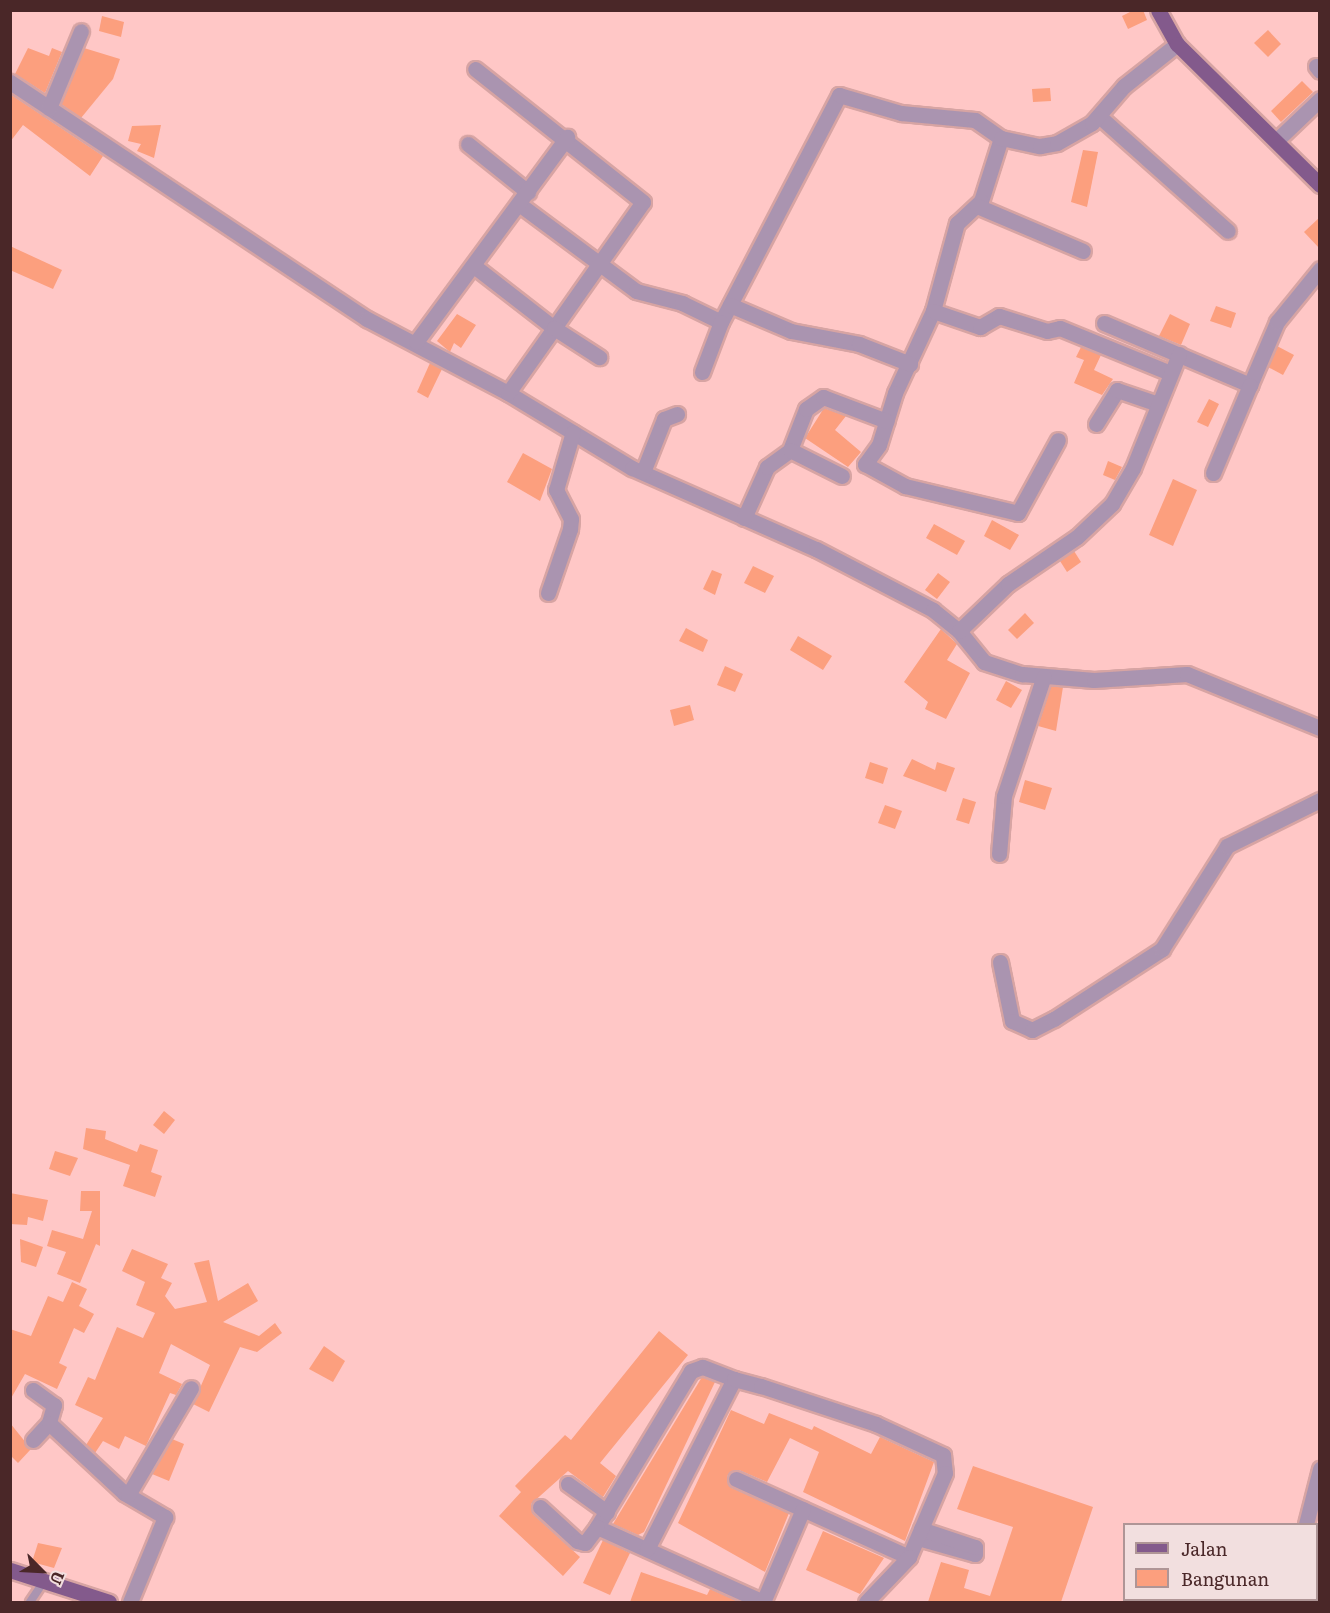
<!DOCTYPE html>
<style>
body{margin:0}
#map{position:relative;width:1330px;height:1613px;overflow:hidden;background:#ffc7c6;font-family:Literata,serif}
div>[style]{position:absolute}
.building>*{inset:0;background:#fc9f7e}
.roads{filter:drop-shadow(2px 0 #d7a4a3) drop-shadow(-2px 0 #d7a4a3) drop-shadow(0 2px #d7a4a3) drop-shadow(0 -2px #d7a4a3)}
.lane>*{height:8px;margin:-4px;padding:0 4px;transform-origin:4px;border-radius:4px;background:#aa94b0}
.street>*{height:15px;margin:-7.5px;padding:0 7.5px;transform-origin:7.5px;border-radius:7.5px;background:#aa94b0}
.primary>*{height:15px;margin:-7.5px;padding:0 7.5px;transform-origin:7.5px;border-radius:7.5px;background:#835a8c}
span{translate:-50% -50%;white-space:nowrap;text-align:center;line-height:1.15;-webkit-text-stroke:4.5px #f2dfdf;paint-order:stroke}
.frame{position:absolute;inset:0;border:12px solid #4a2728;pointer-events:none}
.legend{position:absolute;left:1123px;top:1523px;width:195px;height:78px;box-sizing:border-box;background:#f2dfdf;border:2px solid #af9596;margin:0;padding:8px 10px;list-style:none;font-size:18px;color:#4a2728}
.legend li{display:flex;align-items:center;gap:12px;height:30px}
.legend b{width:30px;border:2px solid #af9596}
.north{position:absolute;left:12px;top:1541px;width:60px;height:60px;-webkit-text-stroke:4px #f2dfdf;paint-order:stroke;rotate:114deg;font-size:16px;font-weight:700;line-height:24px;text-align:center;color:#4a2728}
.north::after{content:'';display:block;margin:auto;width:21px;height:27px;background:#4a2728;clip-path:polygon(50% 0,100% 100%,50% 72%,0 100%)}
</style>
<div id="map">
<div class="building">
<div style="clip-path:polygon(1134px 10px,1143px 10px,1147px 20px,1128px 29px,1122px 16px)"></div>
<div style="clip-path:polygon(102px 16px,124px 22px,121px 37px,99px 31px)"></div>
<div style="clip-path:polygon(1268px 30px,1281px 44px,1268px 57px,1254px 43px)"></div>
<div style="clip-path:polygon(28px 48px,49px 56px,52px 48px,62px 52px,45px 93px,15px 74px)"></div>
<div style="clip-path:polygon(84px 48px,120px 59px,113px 79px,81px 118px,61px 104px)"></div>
<div style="clip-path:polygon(1302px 81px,1313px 92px,1281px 122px,1271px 111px)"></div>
<div style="clip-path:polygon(1050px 88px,1051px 101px,1033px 102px,1032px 89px)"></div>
<div style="clip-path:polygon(10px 94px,103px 156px,90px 176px,23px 125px,10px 142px)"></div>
<div style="clip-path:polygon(161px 125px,154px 158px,137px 151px,141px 144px,128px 141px,132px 126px)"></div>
<div style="clip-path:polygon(1083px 150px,1098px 152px,1087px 207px,1071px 202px)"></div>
<div style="clip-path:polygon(1320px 217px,1320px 249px,1304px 232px)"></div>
<div style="clip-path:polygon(10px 246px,62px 270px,53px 289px,10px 270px)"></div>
<div style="clip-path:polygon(1216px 306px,1236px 313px,1231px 328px,1210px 321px)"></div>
<div style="clip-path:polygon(457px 314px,476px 325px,461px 348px,454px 343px,450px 352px,437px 341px)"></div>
<div style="clip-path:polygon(1170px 314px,1190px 324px,1181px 345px,1159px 336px)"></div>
<div style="clip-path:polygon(1277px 346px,1294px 355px,1283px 375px,1268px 367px)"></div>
<div style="clip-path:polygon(1081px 347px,1101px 355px,1094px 370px,1113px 379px,1102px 395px,1074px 383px,1084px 360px,1076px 357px)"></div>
<div style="clip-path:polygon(430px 363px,442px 369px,428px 398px,417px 392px)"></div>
<div style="clip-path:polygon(1209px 399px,1219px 404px,1208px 427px,1197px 422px)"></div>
<div style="clip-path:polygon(824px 408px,846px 416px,835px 430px,861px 452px,848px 467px,805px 438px)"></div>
<div style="clip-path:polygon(523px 453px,552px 469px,540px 501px,507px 482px)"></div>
<div style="clip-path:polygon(1108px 461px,1122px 467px,1115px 480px,1103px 475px)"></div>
<div style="clip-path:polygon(1173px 479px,1197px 490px,1173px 546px,1149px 535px)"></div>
<div style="clip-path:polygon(992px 520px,1019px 535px,1010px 550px,984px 536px)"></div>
<div style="clip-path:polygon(934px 524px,965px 541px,957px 555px,926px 538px)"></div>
<div style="clip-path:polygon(1074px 551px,1081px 562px,1067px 572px,1060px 561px)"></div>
<div style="clip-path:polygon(753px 566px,774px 576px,765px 593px,744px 583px)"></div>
<div style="clip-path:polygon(712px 570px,722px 574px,715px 595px,703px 589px)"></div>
<div style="clip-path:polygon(938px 573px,950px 582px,937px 599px,925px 590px)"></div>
<div style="clip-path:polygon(1025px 613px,1034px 623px,1017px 639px,1008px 630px)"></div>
<div style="clip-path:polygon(686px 628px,708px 640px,703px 652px,679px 641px)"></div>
<div style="clip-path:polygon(941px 629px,957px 644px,947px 660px,970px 673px,946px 719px,925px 709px,928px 702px,904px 682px)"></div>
<div style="clip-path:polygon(798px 636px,832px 656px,823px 670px,790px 650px)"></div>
<div style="clip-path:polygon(725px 666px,743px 674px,735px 692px,717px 685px)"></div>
<div style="clip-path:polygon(1006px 681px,1022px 690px,1011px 708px,996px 700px)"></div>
<div style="clip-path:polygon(1051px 686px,1063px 687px,1056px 731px,1038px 726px)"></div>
<div style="clip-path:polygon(690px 705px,694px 720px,674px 726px,670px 710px)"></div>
<div style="clip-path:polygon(912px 759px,935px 770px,937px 762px,955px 768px,946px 792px,903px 776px)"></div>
<div style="clip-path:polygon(870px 762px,888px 768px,883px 784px,865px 778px)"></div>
<div style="clip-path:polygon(1025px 780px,1052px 788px,1045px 810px,1019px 802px)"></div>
<div style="clip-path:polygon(963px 798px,976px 802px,969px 824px,956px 820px)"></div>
<div style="clip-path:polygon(885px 805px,902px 811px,895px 829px,878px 823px)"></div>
<div style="clip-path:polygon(164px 1111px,175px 1120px,164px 1134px,153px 1125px)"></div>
<div style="clip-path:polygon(86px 1128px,106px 1131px,105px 1139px,137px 1152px,140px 1144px,158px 1150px,151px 1172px,162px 1176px,155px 1197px,123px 1186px,130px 1165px,83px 1149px)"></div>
<div style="clip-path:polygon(55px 1151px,78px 1158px,70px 1176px,49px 1169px)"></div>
<div style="clip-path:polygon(81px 1191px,100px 1191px,100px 1246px,96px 1244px,80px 1283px,57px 1274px,66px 1252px,47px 1246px,52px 1230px,83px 1239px,92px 1211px,80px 1211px)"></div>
<div style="clip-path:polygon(10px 1193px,48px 1200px,43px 1221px,28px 1217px,27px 1225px,10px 1224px)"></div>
<div style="clip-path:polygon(20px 1239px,43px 1247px,36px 1267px,21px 1262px)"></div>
<div style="clip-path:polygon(132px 1249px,168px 1264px,161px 1278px,172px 1283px,165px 1296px,175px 1309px,207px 1302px,194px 1263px,209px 1260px,218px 1301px,248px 1283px,258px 1301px,223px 1322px,259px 1336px,275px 1323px,282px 1333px,257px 1352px,240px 1347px,209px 1412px,193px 1404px,210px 1365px,171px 1344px,159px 1373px,182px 1384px,176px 1395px,170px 1393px,146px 1446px,125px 1436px,119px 1449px,103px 1441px,95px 1453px,86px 1445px,103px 1418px,75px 1405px,88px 1377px,95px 1380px,117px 1327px,143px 1338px,155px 1313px,136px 1305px,145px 1282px,122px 1271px)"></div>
<div style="clip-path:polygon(72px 1282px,87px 1289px,79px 1306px,94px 1314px,84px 1333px,74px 1328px,59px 1363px,67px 1367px,57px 1389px,25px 1374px,10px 1400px,10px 1329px,31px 1336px,48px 1296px,63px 1302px)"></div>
<div style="clip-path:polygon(659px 1331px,688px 1355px,600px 1463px,616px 1476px,603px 1497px,568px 1471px,531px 1504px,533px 1514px,580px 1557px,563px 1576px,499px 1516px,521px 1492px,515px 1486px,565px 1435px,571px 1440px)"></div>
<div style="clip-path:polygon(324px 1346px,345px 1361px,333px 1382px,309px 1369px)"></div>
<div style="clip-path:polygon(702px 1377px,715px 1382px,644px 1532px,638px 1535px,613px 1524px)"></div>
<div style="clip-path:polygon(731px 1410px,764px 1424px,769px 1413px,812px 1430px,814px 1426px,871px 1454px,880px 1437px,934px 1462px,905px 1541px,803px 1492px,819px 1452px,790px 1438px,767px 1482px,739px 1470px,727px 1476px,732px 1488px,789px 1513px,765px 1572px,678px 1523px)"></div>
<div style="clip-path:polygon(10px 1423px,31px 1449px,18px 1463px,10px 1455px)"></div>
<div style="clip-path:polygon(172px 1439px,184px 1444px,169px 1481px,152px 1474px)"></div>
<div style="clip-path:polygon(973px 1466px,1093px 1507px,1061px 1602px,928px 1602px,941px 1562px,969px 1570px,964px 1588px,990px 1596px,1013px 1527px,957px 1509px)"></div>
<div style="clip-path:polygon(823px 1531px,884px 1558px,860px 1594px,806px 1570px)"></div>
<div style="clip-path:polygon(603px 1540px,630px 1553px,610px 1595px,583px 1583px)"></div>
<div style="clip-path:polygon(38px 1543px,62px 1548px,54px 1568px,32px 1562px)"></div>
<div style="clip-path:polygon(641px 1572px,707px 1595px,710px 1589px,740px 1602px,630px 1602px)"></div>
</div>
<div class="roads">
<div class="lane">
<div style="left:30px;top:1602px;width:27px;rotate:-56deg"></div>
</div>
<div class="street">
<div style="left:1316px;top:66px;width:6px;rotate:51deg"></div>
<div style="left:10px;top:82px;width:429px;rotate:33.6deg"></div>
<div style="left:367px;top:319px;width:159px;rotate:27.7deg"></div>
<div style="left:508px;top:393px;width:145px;rotate:31.2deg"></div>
<div style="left:632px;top:468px;width:201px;rotate:23.8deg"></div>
<div style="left:816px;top:549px;width:132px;rotate:27.5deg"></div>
<div style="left:933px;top:610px;width:33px;rotate:39deg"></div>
<div style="left:959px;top:631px;width:40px;rotate:51deg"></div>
<div style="left:984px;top:662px;width:40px;rotate:18deg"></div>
<div style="left:1022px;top:674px;width:72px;rotate:4.8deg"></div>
<div style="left:1094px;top:680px;width:93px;rotate:-3.7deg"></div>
<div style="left:1187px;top:674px;width:144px;rotate:22.1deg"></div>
<div style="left:49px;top:108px;width:83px;rotate:-67.4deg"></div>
<div style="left:1100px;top:117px;width:171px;rotate:41.7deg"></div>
<div style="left:1001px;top:138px;width:66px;rotate:107.6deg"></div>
<div style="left:981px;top:201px;width:33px;rotate:137deg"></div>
<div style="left:957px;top:223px;width:91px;rotate:105.3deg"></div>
<div style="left:933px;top:311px;width:90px;rotate:114.9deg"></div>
<div style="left:895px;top:393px;width:54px;rotate:107.1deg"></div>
<div style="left:879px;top:445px;width:24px;rotate:126deg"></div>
<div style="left:865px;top:464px;width:46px;rotate:28.8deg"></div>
<div style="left:905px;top:486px;width:116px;rotate:13.4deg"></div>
<div style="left:1018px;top:513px;width:83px;rotate:-61.3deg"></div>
<div style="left:1277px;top:140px;width:59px;rotate:-43.6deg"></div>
<div style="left:468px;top:144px;width:77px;rotate:38.7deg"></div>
<div style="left:519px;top:204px;width:146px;rotate:36.6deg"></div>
<div style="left:636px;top:291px;width:48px;rotate:14.6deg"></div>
<div style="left:682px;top:303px;width:43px;rotate:26deg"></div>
<div style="left:721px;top:322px;width:256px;rotate:-62.5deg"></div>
<div style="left:839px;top:95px;width:65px;rotate:16.2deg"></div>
<div style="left:901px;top:113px;width:74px;rotate:5.4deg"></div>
<div style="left:975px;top:120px;width:32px;rotate:35deg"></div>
<div style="left:1001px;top:138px;width:40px;rotate:12deg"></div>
<div style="left:1040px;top:146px;width:17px;rotate:-10deg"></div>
<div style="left:1057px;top:143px;width:40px;rotate:-29.7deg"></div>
<div style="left:1092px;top:123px;width:49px;rotate:-49.1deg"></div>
<div style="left:1124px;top:86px;width:68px;rotate:-38.4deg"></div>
<div style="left:977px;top:206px;width:115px;rotate:23deg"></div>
<div style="left:474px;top:266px;width:101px;rotate:37.8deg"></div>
<div style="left:554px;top:328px;width:154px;rotate:-54.8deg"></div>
<div style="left:643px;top:202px;width:214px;rotate:-141.6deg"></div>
<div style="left:730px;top:305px;width:66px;rotate:23.1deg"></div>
<div style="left:791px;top:331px;width:69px;rotate:10.8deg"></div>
<div style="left:859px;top:344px;width:55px;rotate:21.4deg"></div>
<div style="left:933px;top:311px;width:50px;rotate:18.8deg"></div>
<div style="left:980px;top:327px;width:22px;rotate:-30deg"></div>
<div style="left:999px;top:316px;width:50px;rotate:17.4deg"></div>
<div style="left:1047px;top:331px;width:13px;rotate:-13deg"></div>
<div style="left:1060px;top:328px;width:119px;rotate:22.2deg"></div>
<div style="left:1104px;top:323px;width:159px;rotate:23deg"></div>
<div style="left:1250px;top:385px;width:69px;rotate:-66.8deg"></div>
<div style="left:1277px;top:322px;width:68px;rotate:-50.9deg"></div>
<div style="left:416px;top:342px;width:255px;rotate:-53.6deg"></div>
<div style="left:702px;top:372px;width:53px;rotate:-69.2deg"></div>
<div style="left:508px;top:393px;width:80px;rotate:-54.7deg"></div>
<div style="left:554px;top:328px;width:54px;rotate:32.8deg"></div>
<div style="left:1096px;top:424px;width:40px;rotate:-58deg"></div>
<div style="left:1117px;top:390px;width:40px;rotate:18.9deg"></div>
<div style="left:790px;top:450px;width:44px;rotate:-68.7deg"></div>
<div style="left:806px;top:409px;width:21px;rotate:-35deg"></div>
<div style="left:823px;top:397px;width:68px;rotate:20.6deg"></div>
<div style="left:643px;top:472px;width:57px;rotate:-68.4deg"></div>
<div style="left:664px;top:419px;width:14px;rotate:-21deg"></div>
<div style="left:1213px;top:473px;width:95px;rotate:-67.2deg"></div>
<div style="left:744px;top:518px;width:56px;rotate:-65.7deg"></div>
<div style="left:767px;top:467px;width:29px;rotate:-36deg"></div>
<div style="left:790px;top:450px;width:58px;rotate:26.6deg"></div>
<div style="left:548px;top:593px;width:68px;rotate:-71deg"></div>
<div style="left:570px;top:529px;width:10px;rotate:-84deg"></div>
<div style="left:571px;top:519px;width:33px;rotate:-117deg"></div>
<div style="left:556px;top:490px;width:60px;rotate:-73.7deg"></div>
<div style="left:959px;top:631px;width:68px;rotate:-43.8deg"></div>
<div style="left:1008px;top:584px;width:83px;rotate:-34.3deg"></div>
<div style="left:1077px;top:537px;width:48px;rotate:-43.3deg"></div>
<div style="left:1112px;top:504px;width:42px;rotate:-59.7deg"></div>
<div style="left:1133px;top:468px;width:123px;rotate:-68deg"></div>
<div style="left:999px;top:854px;width:58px;rotate:-85.1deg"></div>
<div style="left:1004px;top:796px;width:126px;rotate:-71.6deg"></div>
<div style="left:1000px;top:962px;width:60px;rotate:78.5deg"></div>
<div style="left:1012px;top:1021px;width:22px;rotate:24deg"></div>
<div style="left:1032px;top:1030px;width:25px;rotate:-27deg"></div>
<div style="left:1054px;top:1019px;width:129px;rotate:-32.9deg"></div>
<div style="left:1162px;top:949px;width:122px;rotate:-57.7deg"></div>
<div style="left:1227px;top:846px;width:104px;rotate:-26.3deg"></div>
<div style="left:734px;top:1379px;width:34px;rotate:-159deg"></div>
<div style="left:702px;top:1367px;width:12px;rotate:160deg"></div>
<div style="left:691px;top:1371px;width:182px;rotate:121.1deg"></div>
<div style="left:597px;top:1527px;width:182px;rotate:24.3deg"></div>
<div style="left:33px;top:1390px;width:26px;rotate:36deg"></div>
<div style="left:54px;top:1405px;width:19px;rotate:106deg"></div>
<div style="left:33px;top:1440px;width:23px;rotate:-47deg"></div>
<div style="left:49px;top:1423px;width:103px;rotate:43deg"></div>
<div style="left:124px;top:1493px;width:48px;rotate:30.3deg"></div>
<div style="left:165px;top:1517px;width:92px;rotate:112.4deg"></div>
<div style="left:736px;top:1479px;width:190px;rotate:24.3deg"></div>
<div style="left:568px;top:1484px;width:48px;rotate:35.7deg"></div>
<div style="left:128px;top:1495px;width:124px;rotate:-59.5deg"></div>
<div style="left:540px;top:1507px;width:50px;rotate:42.6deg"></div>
<div style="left:577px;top:1541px;width:8px;rotate:14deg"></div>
<div style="left:585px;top:1543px;width:20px;rotate:-53deg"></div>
<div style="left:1306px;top:1524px;width:57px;rotate:-75.7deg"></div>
<div style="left:918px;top:1538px;width:59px;rotate:15.7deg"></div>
<div style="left:975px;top:1554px;width:7px;rotate:-90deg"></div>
<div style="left:975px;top:1547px;width:57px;rotate:-161.6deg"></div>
<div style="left:647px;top:1549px;width:191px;rotate:-62.9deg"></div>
<div style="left:734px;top:1379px;width:28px;rotate:15deg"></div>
<div style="left:761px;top:1386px;width:121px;rotate:18.3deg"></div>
<div style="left:876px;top:1424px;width:74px;rotate:24.8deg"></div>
<div style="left:943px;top:1455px;width:18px;rotate:84deg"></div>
<div style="left:945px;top:1473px;width:91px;rotate:113.2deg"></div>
<div style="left:909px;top:1557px;width:62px;rotate:133.7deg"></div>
<div style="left:763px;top:1602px;width:101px;rotate:-66.7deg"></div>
<div style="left:1312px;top:1602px;width:2px;rotate:-63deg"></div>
</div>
<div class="primary">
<div style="left:1158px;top:10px;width:39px;rotate:61deg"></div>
<div style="left:1177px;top:44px;width:201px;rotate:44.6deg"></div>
<div style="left:10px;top:1570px;width:104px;rotate:17.9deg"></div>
</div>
</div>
<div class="frame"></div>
<ul class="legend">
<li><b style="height:8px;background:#835a8c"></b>Jalan</li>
<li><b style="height:16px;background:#fc9f7e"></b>Bangunan</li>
</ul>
<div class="north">U</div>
</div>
